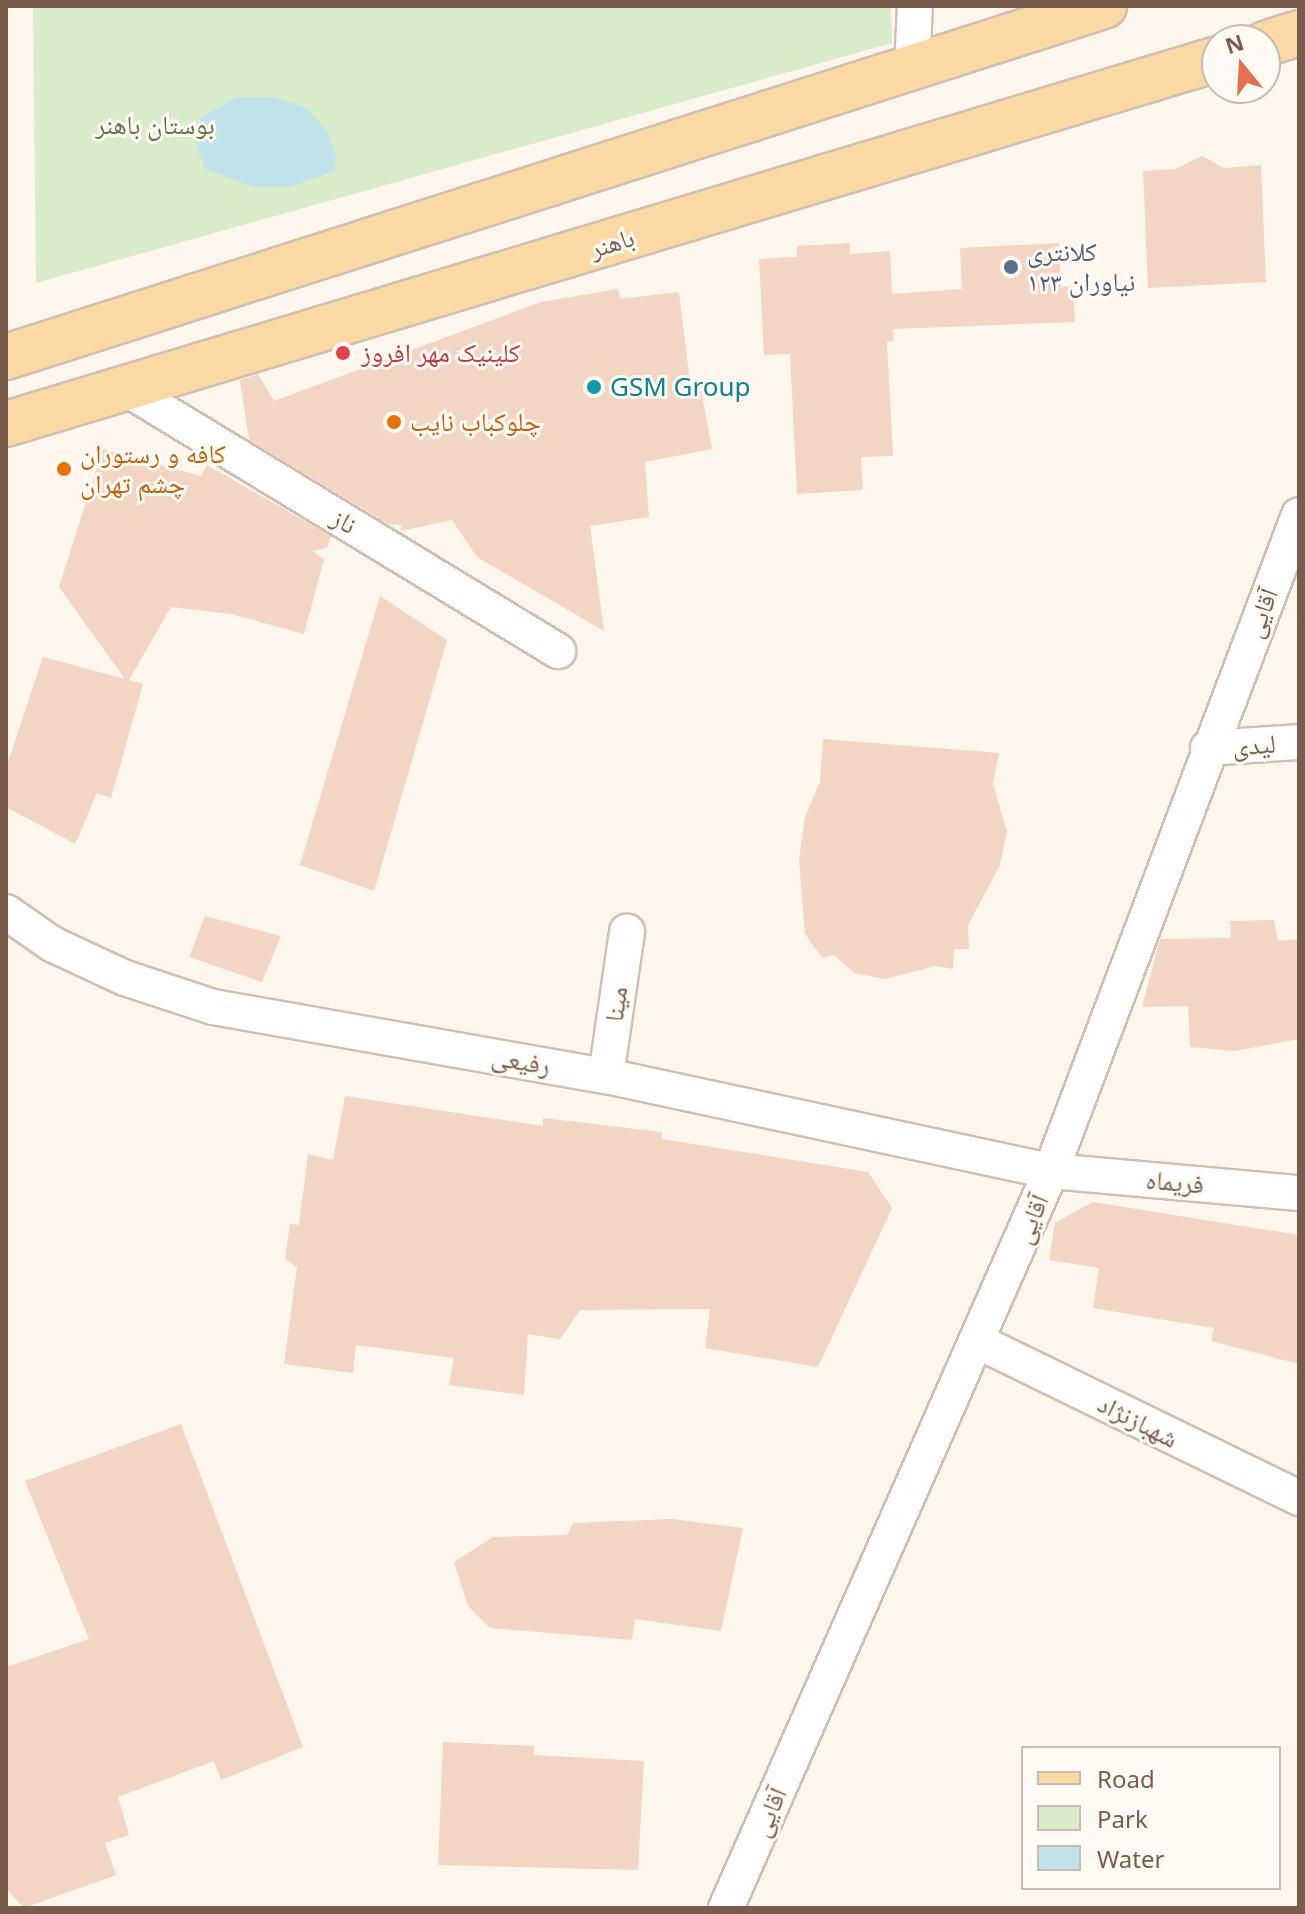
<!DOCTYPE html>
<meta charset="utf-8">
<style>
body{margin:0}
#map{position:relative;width:1305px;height:1914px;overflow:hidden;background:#fdf6ec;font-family:"Noto Sans","Noto Naskh Arabic",sans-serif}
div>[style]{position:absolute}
.green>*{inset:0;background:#d8ecc9}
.water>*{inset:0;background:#bfe3e8}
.building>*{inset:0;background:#f3d5c3}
.roads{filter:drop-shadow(2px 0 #d1beb0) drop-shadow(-2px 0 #d1beb0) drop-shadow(0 2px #d1beb0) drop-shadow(0 -2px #d1beb0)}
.street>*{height:34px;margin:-17px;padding:0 17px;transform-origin:17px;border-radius:17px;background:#fff}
.primary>*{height:44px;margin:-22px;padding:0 22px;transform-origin:22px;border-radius:22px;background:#fbd9a5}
.dots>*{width:22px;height:22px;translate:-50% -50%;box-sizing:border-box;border:4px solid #fffaf3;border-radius:50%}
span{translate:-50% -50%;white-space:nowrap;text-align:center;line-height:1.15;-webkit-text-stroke:6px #fffaf3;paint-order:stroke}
.park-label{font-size:26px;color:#537a41}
.street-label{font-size:26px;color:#7a5c4d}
.service-label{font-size:26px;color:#4e5e75}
.left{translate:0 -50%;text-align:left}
.health-label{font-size:26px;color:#be3a42}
.culture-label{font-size:26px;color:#0d838f}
.food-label{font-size:26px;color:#c56008}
.frame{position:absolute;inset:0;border:8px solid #7a5c4d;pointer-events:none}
.legend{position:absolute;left:1021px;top:1746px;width:260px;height:144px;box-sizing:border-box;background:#fffaf3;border:2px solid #cabbb1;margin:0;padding:10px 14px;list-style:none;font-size:24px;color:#7a5c4d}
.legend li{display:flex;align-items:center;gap:16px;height:40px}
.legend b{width:40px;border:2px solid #cabbb1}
.north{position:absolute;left:1201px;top:24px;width:80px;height:80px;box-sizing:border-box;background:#fffaf3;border:2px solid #cabbb1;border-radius:50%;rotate:342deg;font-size:22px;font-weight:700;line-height:32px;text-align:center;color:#7a5c4d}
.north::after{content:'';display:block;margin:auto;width:28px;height:36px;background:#e76f51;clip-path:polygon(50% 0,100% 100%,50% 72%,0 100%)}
</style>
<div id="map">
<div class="green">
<div style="clip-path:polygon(33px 6px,891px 6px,892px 43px,36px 283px)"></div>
</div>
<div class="water">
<div style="clip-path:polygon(236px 97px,275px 97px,307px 108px,327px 131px,336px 154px,334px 171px,290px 187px,253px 187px,205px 169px,194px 139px,201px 118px)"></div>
</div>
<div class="building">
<div style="clip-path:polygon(1202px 156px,1224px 168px,1261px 165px,1266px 282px,1148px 288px,1143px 171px,1175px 169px)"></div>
<div style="clip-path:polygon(850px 243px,850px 254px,890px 251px,892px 294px,962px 289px,960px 248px,1059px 243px,1061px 287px,1073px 286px,1075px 322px,893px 329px,894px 341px,887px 342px,893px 456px,861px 457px,863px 490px,797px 494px,790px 354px,764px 355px,759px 259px,797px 257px,797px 246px)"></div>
<div style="clip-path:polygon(618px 289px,620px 299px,679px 292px,691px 391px,701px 390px,712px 449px,645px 462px,649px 517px,590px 526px,604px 631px,477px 557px,452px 520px,400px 531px,402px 525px,388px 524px,249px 440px,240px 380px,258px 374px,274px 401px,541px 302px)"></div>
<div style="clip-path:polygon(103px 449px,201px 476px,207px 465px,331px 536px,327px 548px,312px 551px,324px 559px,304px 634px,231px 614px,171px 607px,129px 680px,143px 684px,111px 798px,97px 793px,75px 844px,6px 807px,6px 768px,43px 657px,125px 679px,59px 587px)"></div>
<div style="clip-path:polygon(380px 596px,447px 640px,374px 891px,300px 865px)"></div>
<div style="clip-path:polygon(823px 739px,999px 753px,993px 784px,1007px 831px,1000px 865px,968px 925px,969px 949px,954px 949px,953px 969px,936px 966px,885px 979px,854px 973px,834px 955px,822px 958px,805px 934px,799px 860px,805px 817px,820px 782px)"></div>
<div style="clip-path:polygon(205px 916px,281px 936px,262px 982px,189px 957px)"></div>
<div style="clip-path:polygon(1274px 920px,1278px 941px,1299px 939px,1299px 1039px,1235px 1051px,1190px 1047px,1188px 1006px,1142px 1007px,1160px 939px,1231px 938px,1230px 921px)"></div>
<div style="clip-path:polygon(345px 1096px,543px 1126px,543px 1118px,662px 1132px,662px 1139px,868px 1172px,892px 1208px,818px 1367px,705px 1348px,710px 1309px,580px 1310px,560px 1339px,528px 1334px,524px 1395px,449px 1385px,454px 1358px,356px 1345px,353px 1373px,284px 1364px,297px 1267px,285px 1259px,290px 1224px,299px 1225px,308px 1154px,333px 1160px)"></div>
<div style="clip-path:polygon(1093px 1202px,1299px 1235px,1299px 1364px,1211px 1341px,1214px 1328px,1093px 1308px,1099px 1268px,1049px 1260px,1055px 1223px)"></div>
<div style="clip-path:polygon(181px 1424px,303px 1747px,221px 1780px,214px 1761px,118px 1797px,129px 1835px,105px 1843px,116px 1875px,24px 1908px,6px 1888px,6px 1667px,89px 1639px,25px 1481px)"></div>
<div style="clip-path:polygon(672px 1519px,743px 1528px,721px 1631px,635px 1619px,632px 1640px,490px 1628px,468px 1606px,454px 1562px,493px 1537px,567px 1535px,573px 1523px)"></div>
<div style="clip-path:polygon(443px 1742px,534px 1746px,534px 1755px,644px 1761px,638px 1870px,438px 1865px)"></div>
</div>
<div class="roads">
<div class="street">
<div style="left:912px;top:67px;width:61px;rotate:-87.2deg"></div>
<div style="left:130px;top:391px;width:501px;rotate:31.28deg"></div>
<div style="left:1208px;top:748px;width:91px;rotate:-3.8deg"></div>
<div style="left:6px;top:912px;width:56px;rotate:34.8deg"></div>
<div style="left:52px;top:944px;width:81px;rotate:25deg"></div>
<div style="left:125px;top:978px;width:93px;rotate:18.2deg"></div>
<div style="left:213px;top:1007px;width:399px;rotate:10deg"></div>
<div style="left:606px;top:1076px;width:455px;rotate:12.1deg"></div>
<div style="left:1051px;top:1171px;width:249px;rotate:5.1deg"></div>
<div style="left:606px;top:1076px;width:146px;rotate:-81.7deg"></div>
<div style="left:979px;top:1342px;width:356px;rotate:26deg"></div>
<div style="left:726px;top:1908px;width:805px;rotate:-66.2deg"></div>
<div style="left:1051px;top:1171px;width:701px;rotate:-69.29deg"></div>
</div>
<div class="primary">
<div style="left:1265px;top:44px;width:36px;rotate:-18deg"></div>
<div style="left:6px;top:357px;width:1153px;rotate:-17.73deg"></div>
<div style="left:6px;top:424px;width:1265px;rotate:-16.77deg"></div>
</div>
</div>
<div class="dots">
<div style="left:1011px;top:267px;background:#5c6f8a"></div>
<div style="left:343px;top:353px;background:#e0444e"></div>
<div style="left:594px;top:387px;background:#0f9aa8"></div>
<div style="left:394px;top:422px;background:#e8710a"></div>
<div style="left:64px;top:469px;background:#e8710a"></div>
</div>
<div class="park-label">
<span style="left:155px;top:125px">بوستان باهنر</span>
</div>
<div class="street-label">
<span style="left:612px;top:243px;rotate:-17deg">باهنر</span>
<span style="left:344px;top:521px;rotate:31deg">ناز</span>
<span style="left:1261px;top:613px;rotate:-69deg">آقایی</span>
<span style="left:1254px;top:745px;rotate:-4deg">لیدی</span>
<span style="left:616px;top:1004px;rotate:-82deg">مینا</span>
<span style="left:521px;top:1061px;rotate:10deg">رفیعی</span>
<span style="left:1175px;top:1182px;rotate:5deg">فریماه</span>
<span style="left:1031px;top:1219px;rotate:-67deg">آقایی</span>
<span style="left:1138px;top:1421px;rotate:27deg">شهبازنژاد</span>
<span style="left:769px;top:1812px;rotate:-66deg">آقایی</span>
</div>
<div class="service-label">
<span class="left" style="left:1027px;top:267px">کلانتری<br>۱۲۳ نیاوران</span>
</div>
<div class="health-label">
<span class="left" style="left:361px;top:353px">کلینیک مهر افروز</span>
</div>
<div class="culture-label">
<span class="left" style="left:610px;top:387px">GSM Group</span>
</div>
<div class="food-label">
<span class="left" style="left:410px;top:422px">چلوکباب نایب</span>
<span class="left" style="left:80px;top:469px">کافه و رستوران<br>چشم تهران</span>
</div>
<div class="frame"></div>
<ul class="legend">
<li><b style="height:10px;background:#fbd9a5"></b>Road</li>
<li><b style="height:22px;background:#d8ecc9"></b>Park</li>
<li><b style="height:22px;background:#bfe3e8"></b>Water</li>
</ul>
<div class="north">N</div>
</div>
